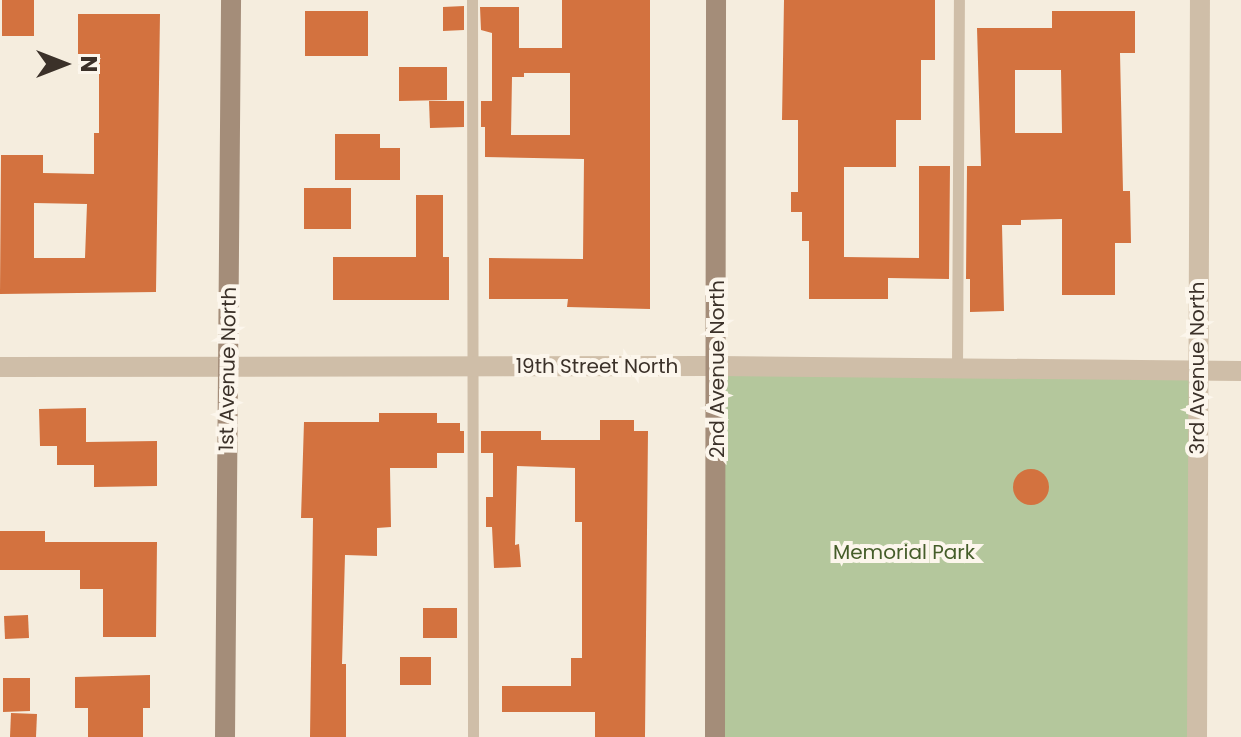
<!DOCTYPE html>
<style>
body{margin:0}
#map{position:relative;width:1241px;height:737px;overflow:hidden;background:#f5edde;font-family:Poppins,sans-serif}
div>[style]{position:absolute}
.green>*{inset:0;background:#b4c79c}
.building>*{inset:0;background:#d3723f}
.round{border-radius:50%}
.lane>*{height:11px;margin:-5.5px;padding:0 5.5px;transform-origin:5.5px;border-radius:5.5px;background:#cfbea8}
.street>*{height:20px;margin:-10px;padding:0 10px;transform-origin:10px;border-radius:10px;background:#cfbea8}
.secondary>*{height:20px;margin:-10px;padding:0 10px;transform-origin:10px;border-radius:10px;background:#a48d79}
span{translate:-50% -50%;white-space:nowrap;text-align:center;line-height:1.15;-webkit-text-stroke:8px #fcf6ec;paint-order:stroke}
.street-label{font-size:20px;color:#3b3129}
.park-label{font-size:20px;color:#455d2a}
.north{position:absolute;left:24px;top:24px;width:80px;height:80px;-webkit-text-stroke:6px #fcf6ec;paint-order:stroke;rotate:90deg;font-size:22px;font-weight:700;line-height:32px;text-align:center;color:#3b3129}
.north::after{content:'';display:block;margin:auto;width:28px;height:36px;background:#3b3129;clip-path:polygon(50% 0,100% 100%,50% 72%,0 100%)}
</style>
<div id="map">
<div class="green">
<div style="clip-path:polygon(717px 366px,1197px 371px,1197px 737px,715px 737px)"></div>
</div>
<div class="building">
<div style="clip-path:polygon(2px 0,34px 0,34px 36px,2px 36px)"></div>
<div style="clip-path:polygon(evenodd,562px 0,650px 0,650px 309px,567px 307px,568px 299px,489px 299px,489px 258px,583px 259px,584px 159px,485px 157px,485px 127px,481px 127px,481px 101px,492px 101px,492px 33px,481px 30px,480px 7px,519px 7px,519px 48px,562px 48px,562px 0,524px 73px,570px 73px,570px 135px,511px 135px,512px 77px,524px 77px,524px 73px)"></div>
<div style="clip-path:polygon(784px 0,935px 0,935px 60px,921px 60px,921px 120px,896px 120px,896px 167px,844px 167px,844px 257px,919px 258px,919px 166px,950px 166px,949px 279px,888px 278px,888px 299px,809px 299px,809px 241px,802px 241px,802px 212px,791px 212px,791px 192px,798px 192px,798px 120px,782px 120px)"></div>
<div style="clip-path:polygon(464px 6px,464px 30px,443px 31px,443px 7px)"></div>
<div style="clip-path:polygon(305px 11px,368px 11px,368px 56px,305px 56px)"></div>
<div style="clip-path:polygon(evenodd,1052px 11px,1135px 11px,1135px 53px,1120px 53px,1123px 191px,1130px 191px,1131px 243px,1115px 243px,1115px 295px,1062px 295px,1062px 219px,1021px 220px,1021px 225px,1002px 225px,1004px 311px,970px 312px,970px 279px,966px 279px,967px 166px,981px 166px,977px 28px,1052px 28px,1052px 11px,1015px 70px,1061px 70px,1062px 133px,1015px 133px,1015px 70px)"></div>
<div style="clip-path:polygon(evenodd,78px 14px,160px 14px,156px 292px,0 294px,1px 155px,43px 155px,43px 173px,94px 174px,94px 133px,99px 133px,99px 56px,78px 56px,78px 14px,34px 203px,87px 204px,85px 258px,34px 258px,34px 203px)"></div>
<div style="clip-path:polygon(399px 67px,447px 67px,447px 100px,399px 101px)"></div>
<div style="clip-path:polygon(429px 101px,464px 101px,464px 127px,430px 128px)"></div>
<div style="clip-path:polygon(335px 134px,380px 134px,380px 148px,400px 148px,400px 180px,335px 180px)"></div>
<div style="clip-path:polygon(304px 188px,351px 188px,351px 229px,304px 229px)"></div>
<div style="clip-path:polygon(416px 195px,443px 195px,443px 257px,449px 257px,449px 300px,333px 300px,333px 257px,416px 257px)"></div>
<div style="clip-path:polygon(86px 408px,86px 442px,157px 441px,157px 486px,94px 487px,94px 465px,57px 465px,57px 446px,40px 446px,39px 409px)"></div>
<div style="clip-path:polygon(379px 413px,437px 413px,437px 423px,460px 423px,460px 431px,464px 431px,464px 453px,437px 453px,437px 468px,390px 468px,391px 527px,377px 528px,377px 556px,345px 555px,342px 664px,346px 664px,346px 737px,310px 737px,313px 518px,301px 518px,304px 422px,379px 422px)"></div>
<div style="clip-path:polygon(600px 420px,634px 420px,634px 431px,648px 431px,645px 737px,595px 737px,595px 712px,502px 712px,502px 686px,571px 686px,571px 658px,582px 658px,582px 522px,575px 522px,575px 468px,517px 466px,515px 545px,519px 544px,521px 567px,494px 568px,492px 527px,486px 527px,486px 497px,493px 497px,493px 453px,481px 453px,481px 431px,541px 431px,541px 440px,600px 440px)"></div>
<div class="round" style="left:1013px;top:469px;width:36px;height:36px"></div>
<div style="clip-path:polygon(0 531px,45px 531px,45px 542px,157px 542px,156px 637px,103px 637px,103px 589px,80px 589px,80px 570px,0 570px)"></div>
<div style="clip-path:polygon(423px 608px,457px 608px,457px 638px,423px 638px)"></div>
<div style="clip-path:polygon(28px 615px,29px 638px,5px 639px,4px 616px)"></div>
<div style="clip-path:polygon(400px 657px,431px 657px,431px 685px,400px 685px)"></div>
<div style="clip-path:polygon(150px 675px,150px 708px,143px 708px,143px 737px,88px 737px,88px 708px,75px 708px,75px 677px)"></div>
<div style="clip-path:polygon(3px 678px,30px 678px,30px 711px,3px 712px)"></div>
<div style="clip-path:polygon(11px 713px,37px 714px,36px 737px,10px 737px)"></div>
</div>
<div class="lane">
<div style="left:472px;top:0;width:737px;rotate:89.92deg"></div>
<div style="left:957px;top:368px;width:368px;rotate:-89.7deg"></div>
</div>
<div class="street">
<div style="left:0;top:367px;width:717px;rotate:-0.08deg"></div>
<div style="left:717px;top:366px;width:524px;rotate:0.55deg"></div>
<div style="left:1197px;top:737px;width:737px;rotate:-89.77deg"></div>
</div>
<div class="secondary">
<div style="left:225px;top:737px;width:737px;rotate:-89.53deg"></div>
<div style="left:715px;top:737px;width:737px;rotate:-89.92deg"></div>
</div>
<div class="street-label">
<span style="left:597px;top:366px">19th Street North</span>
<span style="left:1197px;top:368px;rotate:-90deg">3rd Avenue North</span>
<span style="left:228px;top:369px;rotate:-89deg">1st Avenue North</span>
<span style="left:717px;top:369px;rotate:-90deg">2nd Avenue North</span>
</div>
<div class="park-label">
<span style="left:904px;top:552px">Memorial Park</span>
</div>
<div class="north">N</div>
</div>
